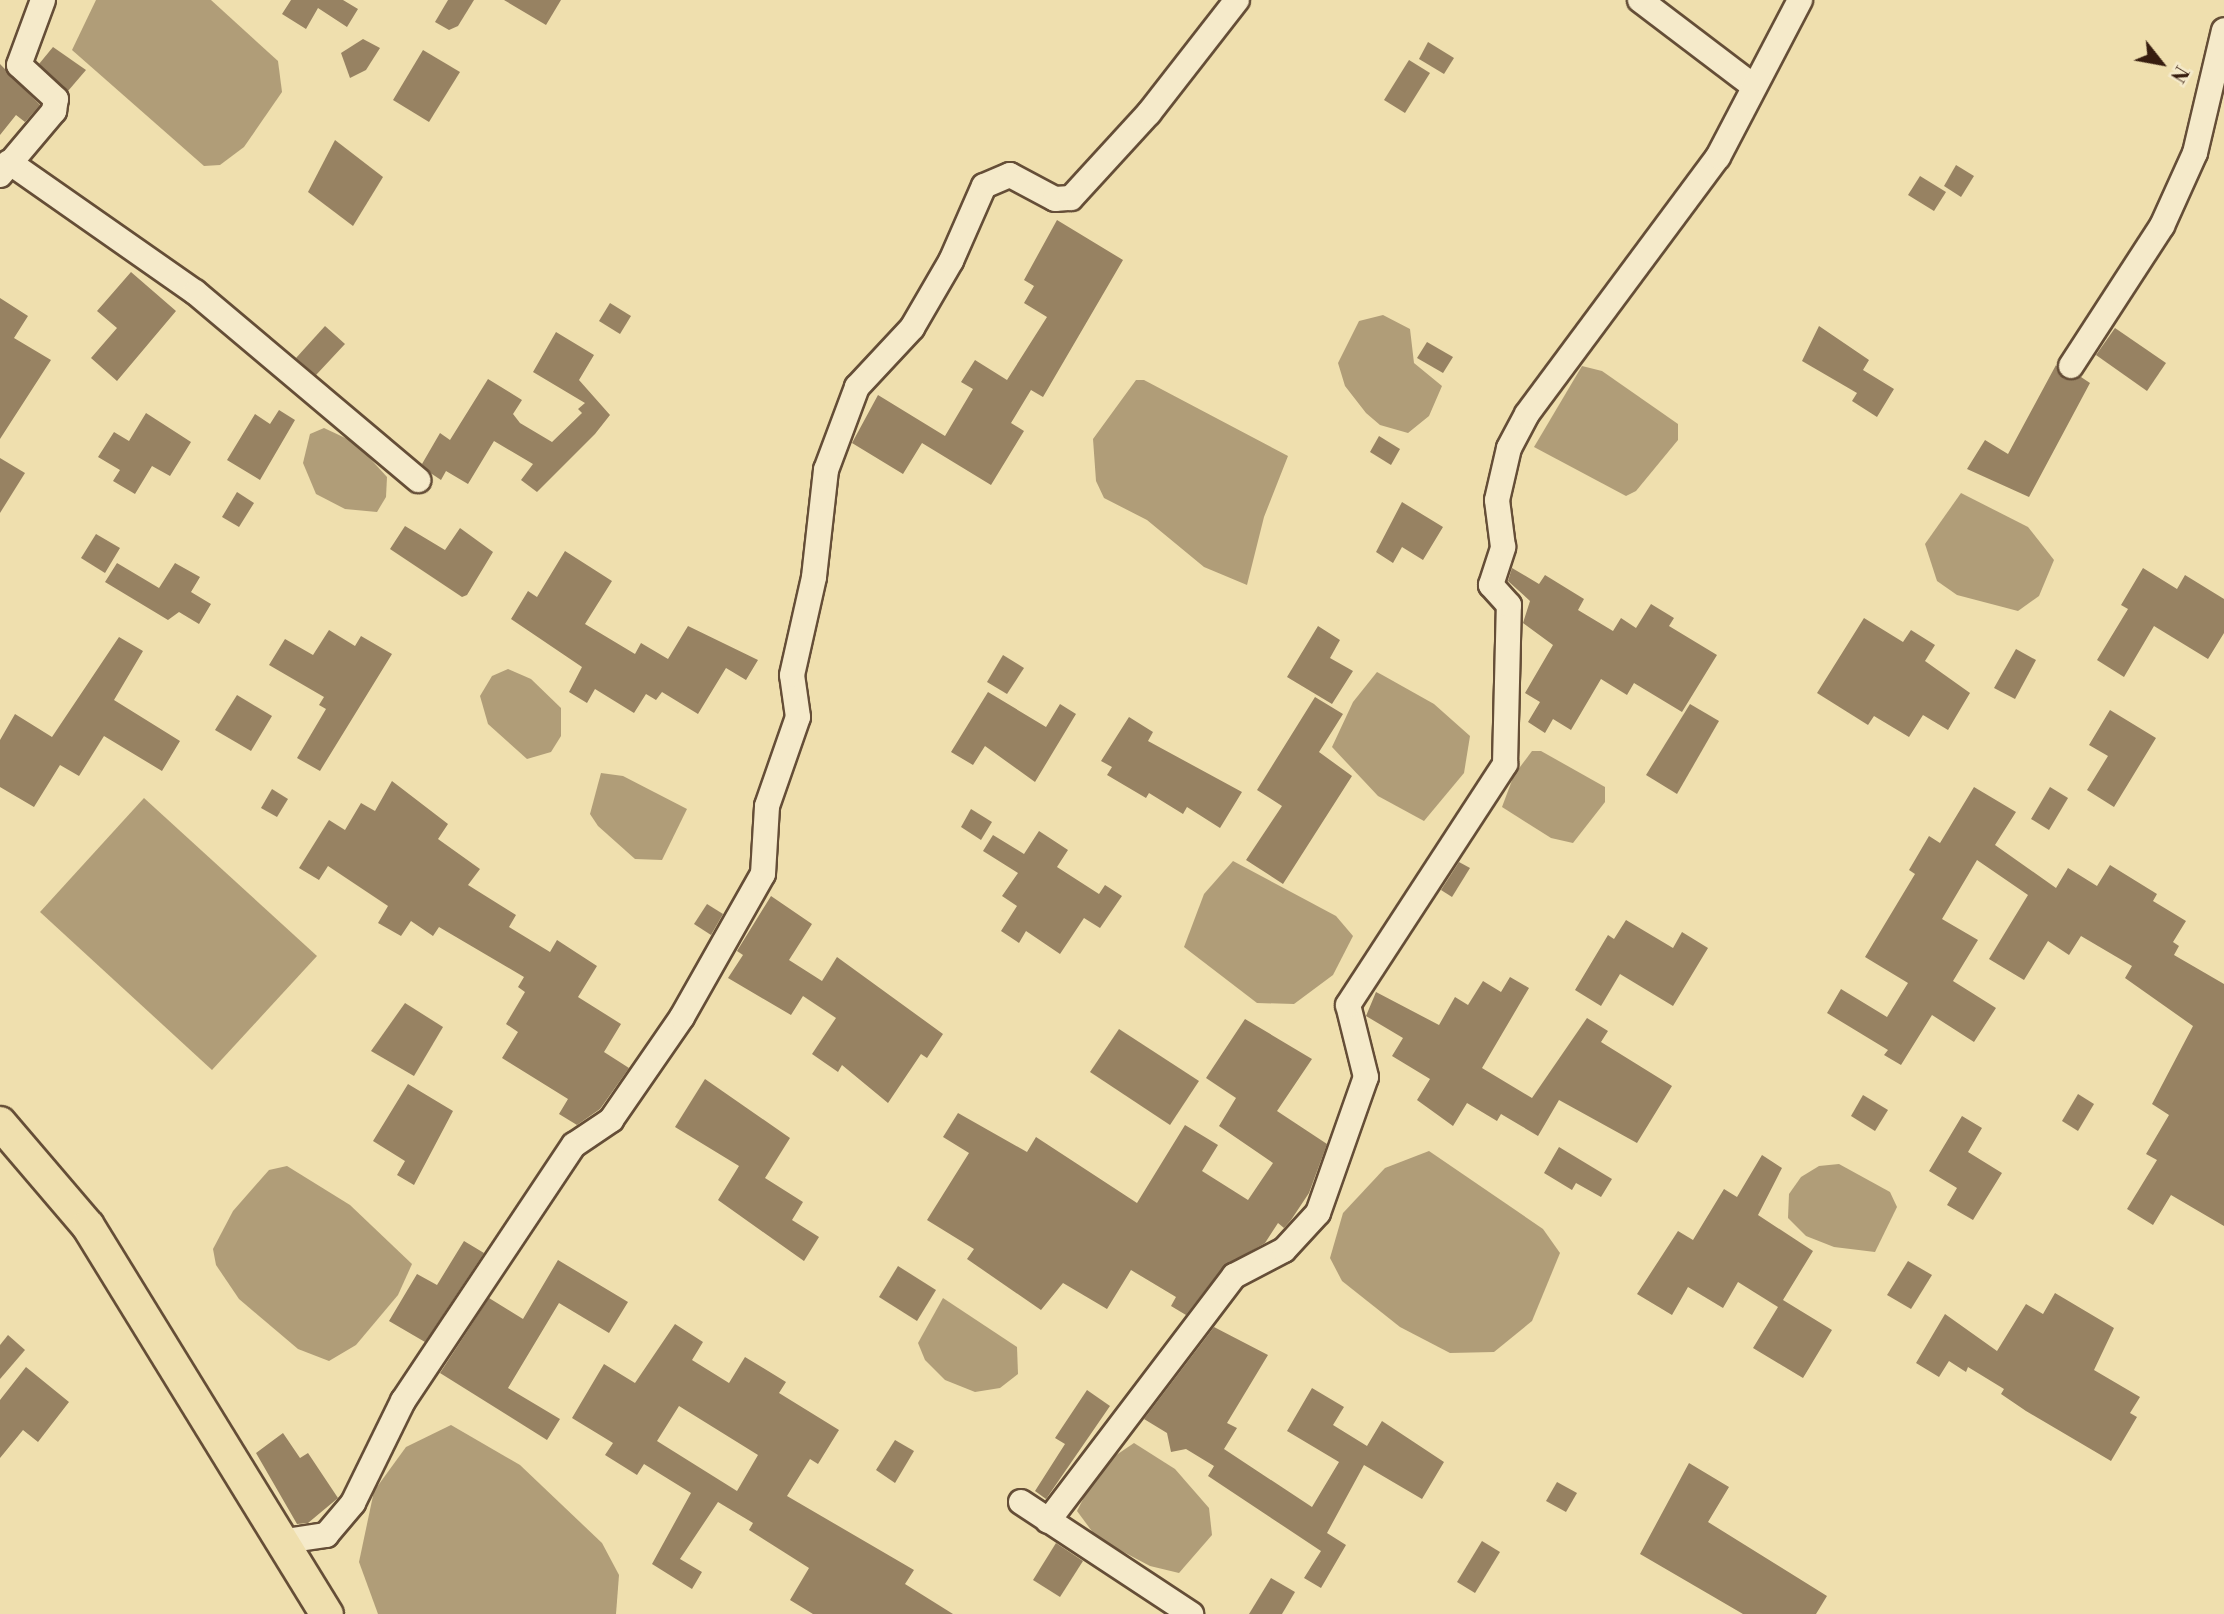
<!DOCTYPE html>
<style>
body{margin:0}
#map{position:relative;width:2224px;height:1614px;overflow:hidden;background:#efdfae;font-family:"Libre Bodoni",serif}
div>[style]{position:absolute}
.water>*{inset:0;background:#b09d78}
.building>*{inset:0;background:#978262}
.roads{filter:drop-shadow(2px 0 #654e37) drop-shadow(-2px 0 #654e37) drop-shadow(0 2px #654e37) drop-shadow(0 -2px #654e37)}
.minor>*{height:24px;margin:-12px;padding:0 12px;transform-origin:12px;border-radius:12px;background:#f5eaca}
.major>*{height:32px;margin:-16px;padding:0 16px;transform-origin:16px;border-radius:16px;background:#efdfae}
span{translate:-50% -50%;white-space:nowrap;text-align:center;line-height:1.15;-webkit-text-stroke:5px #f5eaca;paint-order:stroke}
.north{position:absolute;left:2126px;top:28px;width:70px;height:70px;-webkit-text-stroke:5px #f5eaca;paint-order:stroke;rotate:121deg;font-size:19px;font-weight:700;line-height:28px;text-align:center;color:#371d0f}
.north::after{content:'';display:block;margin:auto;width:24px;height:32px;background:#371d0f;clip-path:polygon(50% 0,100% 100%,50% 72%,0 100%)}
</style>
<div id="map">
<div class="water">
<div style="clip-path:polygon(96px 0,211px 0,278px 61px,282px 92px,244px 147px,220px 165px,204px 166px,72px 50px)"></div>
<div style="clip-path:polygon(1383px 315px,1410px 329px,1414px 363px,1442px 386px,1429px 416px,1408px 433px,1380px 425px,1366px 413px,1345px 386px,1338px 363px,1359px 321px)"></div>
<div style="clip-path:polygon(1582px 366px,1602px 371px,1678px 424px,1678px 440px,1636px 491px,1626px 496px,1534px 447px)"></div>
<div style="clip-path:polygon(1136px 380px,1144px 380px,1288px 456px,1264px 517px,1247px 585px,1204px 567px,1147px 520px,1104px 498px,1096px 481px,1093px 439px)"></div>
<div style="clip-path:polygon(324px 428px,356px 443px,387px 477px,386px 497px,377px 512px,345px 509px,316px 494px,303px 463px,310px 434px)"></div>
<div style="clip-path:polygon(1961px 493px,2028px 527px,2054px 560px,2039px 596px,2018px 611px,1957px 595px,1937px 581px,1925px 544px)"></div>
<div style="clip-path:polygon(508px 669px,531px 679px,561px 708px,561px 736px,551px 752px,527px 759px,488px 724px,480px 696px,492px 676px)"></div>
<div style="clip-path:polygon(1377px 672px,1434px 704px,1470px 736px,1464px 773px,1424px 821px,1378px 796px,1332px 747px,1353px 702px)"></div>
<div style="clip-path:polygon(1532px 751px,1541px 751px,1605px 787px,1605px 802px,1573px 843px,1551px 838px,1502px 807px,1514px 775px)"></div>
<div style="clip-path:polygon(601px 773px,623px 776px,687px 809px,662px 860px,635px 859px,598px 826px,590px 814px)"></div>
<div style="clip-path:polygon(144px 798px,317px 956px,212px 1070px,40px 912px)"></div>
<div style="clip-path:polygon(1233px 861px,1336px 916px,1353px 936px,1333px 975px,1294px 1004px,1257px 1003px,1184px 947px,1204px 894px)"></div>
<div style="clip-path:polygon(1429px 1151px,1543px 1229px,1560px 1253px,1532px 1321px,1494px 1352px,1450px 1353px,1400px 1327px,1342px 1281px,1330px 1258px,1343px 1213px,1385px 1168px)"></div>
<div style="clip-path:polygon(1839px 1164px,1890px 1192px,1897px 1207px,1875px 1252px,1834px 1247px,1806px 1236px,1788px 1218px,1789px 1194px,1801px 1177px,1819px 1166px)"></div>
<div style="clip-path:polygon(287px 1166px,350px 1205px,412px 1264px,398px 1295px,356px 1345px,329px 1361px,298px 1349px,239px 1299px,216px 1265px,213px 1249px,233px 1211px,269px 1170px)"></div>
<div style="clip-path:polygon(943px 1298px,1017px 1347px,1018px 1374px,1000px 1388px,975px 1392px,945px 1380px,925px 1360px,918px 1343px)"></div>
<div style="clip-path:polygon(451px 1425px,520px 1465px,602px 1543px,619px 1575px,616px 1614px,378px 1614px,359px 1562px,374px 1491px,406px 1447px)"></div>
<div style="clip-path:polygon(1134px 1443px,1175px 1469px,1209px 1508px,1212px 1535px,1179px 1573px,1150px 1566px,1097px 1538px,1077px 1511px,1100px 1466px)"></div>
</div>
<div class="building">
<div style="clip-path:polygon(291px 0,343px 0,358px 9px,347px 27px,318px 8px,306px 29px,282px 14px)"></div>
<div style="clip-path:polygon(448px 0,474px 0,458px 26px,449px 30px,435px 22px)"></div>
<div style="clip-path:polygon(504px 0,561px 0,546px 25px)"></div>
<div style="clip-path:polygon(363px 39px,380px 48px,366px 70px,350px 78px,341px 53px)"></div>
<div style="clip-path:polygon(1428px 42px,1454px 58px,1444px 74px,1419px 59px)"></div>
<div style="clip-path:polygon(53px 47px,86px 70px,68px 91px,39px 64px)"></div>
<div style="clip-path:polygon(423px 50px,460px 72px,429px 122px,393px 100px)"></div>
<div style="clip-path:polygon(1409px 60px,1430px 73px,1405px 113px,1384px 100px)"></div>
<div style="clip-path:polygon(0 64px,40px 105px,25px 122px,16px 115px,0 135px)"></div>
<div style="clip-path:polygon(335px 140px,383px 177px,353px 226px,308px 192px)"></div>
<div style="clip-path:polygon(1956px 165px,1974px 176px,1961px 197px,1944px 186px)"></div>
<div style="clip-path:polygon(1920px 176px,1946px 192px,1934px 211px,1908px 195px)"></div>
<div style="clip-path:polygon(1057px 220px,1123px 260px,1043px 397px,1031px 390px,1011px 423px,1024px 431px,991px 485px,922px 443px,903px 474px,852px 443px,878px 395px,945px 436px,973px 389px,961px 382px,975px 360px,1007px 380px,1047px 317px,1024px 303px,1034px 286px,1024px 280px)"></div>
<div style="clip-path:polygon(131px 272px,176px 311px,117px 381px,91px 358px,117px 328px,97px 311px)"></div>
<div style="clip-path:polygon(0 298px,28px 316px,14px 338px,51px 360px,0 439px)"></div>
<div style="clip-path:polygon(610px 303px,631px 316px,620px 334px,599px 321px)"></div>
<div style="clip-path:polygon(325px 326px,345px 344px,316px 375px,296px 358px)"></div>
<div style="clip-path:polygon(1819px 326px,1869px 360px,1863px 370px,1894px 389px,1877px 417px,1852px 401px,1857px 393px,1802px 361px)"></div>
<div style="clip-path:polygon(2115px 328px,2166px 363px,2147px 391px,2096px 355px)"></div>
<div style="clip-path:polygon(556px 332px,594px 355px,579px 380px,610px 415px,595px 434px,537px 492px,521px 480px,533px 464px,494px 441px,468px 484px,446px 471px,441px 480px,432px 474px,422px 464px,440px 433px,450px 440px,488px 379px,522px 400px,513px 414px,520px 423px,552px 442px,582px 413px,578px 409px,585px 403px,533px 372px)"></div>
<div style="clip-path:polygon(1427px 342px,1453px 357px,1443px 373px,1417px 358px)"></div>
<div style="clip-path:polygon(2056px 365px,2064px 379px,2081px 377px,2090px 383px,2029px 497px,1967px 469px,1985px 440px,2008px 454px)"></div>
<div style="clip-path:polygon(279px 410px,295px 420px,260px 480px,227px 460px,255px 414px,270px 424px)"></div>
<div style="clip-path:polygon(146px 413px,191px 442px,170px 476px,152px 466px,135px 494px,113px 481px,120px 470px,98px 457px,114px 432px,129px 441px)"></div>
<div style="clip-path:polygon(1379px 436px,1400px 449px,1391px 465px,1370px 452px)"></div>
<div style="clip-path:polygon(0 458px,25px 473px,0 513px)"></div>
<div style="clip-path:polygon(237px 492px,254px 503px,239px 527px,222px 517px)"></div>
<div style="clip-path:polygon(1402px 502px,1443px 527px,1423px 560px,1402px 547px,1393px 563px,1376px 552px)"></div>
<div style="clip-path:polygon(405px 526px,445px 550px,460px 528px,493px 552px,467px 595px,462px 597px,390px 549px)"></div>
<div style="clip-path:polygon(96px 534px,120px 548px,105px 573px,81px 558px)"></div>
<div style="clip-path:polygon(565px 551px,612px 581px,585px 624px,635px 654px,641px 643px,668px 659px,688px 626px,758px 660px,746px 680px,726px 668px,698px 714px,662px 692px,656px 700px,646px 694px,634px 713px,595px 689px,587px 703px,569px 692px,582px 667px,511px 619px,528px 591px,537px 597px)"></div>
<div style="clip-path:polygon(117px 563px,159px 588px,175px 563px,200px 577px,191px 592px,211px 604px,199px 624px,179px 612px,168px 620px,105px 582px)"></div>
<div style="clip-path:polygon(1512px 568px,1539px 584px,1545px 575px,1584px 599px,1578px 610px,1613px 631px,1621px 618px,1636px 628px,1651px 604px,1674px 618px,1669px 626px,1717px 655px,1682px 712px,1634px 683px,1627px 695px,1601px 679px,1571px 730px,1553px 719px,1545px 733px,1528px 722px,1540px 702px,1525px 693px,1553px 645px,1523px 623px,1530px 601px,1508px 581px)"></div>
<div style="clip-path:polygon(2143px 568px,2177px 589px,2185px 575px,2224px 599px,2224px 633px,2208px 659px,2154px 626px,2124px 677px,2097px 660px,2128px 609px,2121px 605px)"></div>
<div style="clip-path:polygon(1864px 618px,1903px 642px,1911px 630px,1935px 645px,1925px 661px,1970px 693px,1948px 730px,1923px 715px,1909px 737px,1874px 716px,1868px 725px,1817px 693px)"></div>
<div style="clip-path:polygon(1318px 626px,1340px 640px,1330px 658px,1353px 671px,1332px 704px,1287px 677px)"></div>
<div style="clip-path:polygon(329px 630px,355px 646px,361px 636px,392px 654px,320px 771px,297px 758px,326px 709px,319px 705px,324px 697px,269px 665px,285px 639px,313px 655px)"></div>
<div style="clip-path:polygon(119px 637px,143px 651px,114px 700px,180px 741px,162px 771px,104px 736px,79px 776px,60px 765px,34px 807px,0 787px,0 740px,15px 714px,52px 737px)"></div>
<div style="clip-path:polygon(2016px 649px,2036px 660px,2015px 699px,1994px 688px)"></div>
<div style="clip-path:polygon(1003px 655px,1024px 668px,1007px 694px,987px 682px)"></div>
<div style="clip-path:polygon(988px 692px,1046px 727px,1060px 704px,1076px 714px,1035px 782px,985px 746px,973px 765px,951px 752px)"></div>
<div style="clip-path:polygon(237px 695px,272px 716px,251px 751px,215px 730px)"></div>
<div style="clip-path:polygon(1315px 697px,1343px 714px,1319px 752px,1352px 776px,1283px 884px,1246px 860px,1282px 806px,1257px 790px)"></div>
<div style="clip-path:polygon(1690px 704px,1719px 721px,1677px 794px,1646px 775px)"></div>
<div style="clip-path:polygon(2110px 710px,2156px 738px,2114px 807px,2087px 790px,2108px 756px,2089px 745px)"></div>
<div style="clip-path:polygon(1129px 717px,1153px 732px,1148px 741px,1242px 792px,1220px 828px,1187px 807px,1183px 814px,1149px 793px,1146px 798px,1107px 775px,1112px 767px,1101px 761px)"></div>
<div style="clip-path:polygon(392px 781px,448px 824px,438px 839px,480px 869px,468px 885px,516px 915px,509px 927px,550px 952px,557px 940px,597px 966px,578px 997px,621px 1024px,604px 1052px,629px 1068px,600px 1109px,577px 1125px,559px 1114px,568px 1099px,502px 1058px,518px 1032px,506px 1024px,525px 992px,518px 987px,524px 977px,439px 927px,433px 936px,411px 921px,401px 936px,378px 923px,388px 906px,328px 866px,319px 880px,299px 868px,329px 820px,345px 830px,361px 803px,375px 811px)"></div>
<div style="clip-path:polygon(1974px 787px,2016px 812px,1995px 845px,2056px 888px,2068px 868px,2097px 886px,2110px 865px,2157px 894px,2153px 901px,2186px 921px,2173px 942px,2179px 946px,2174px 955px,2224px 984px,2224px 1226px,2171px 1195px,2153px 1225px,2127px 1209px,2157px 1160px,2146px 1154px,2169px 1115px,2152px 1104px,2193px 1026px,2125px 978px,2132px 966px,2081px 936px,2069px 955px,2048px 941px,2024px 980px,1989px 959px,2028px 895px,1977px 860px,1942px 919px,1978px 940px,1953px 981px,1996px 1008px,1974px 1042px,1932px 1015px,1901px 1065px,1884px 1055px,1888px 1050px,1827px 1013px,1841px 989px,1887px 1017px,1908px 983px,1865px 957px,1915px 874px,1909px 870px,1929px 836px,1940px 843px)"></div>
<div style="clip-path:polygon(2050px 787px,2068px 798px,2049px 830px,2031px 819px)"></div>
<div style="clip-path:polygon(272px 789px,288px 799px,277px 817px,261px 808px)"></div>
<div style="clip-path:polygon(971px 809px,992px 822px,981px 840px,961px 827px)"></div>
<div style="clip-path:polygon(1039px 831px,1068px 850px,1057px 867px,1099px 894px,1105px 885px,1122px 896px,1100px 928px,1084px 918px,1060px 954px,1026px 931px,1019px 943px,1001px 931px,1017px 906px,1002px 896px,1018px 873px,983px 851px,993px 835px,1024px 854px)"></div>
<div style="clip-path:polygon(1459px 862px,1470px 868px,1452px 897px,1441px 890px)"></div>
<div style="clip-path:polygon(771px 896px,812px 924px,789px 960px,822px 981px,837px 957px,943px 1034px,927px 1058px,921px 1054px,888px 1103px,842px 1065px,838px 1072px,812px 1054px,836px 1018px,803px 996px,791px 1015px,728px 978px,743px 955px,737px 951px)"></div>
<div style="clip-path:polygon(707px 904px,723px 914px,711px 935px,694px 924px)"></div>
<div style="clip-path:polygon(1626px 920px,1673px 948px,1682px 932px,1708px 948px,1673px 1006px,1620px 974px,1601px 1006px,1575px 990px,1608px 935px,1614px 939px)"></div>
<div style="clip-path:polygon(1510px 977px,1529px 988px,1482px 1068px,1532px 1098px,1587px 1018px,1608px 1031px,1601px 1042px,1672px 1086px,1637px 1143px,1559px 1100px,1538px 1136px,1501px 1114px,1497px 1121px,1467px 1103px,1453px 1126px,1417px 1100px,1430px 1079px,1392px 1056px,1403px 1038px,1366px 1016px,1376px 992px,1439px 1025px,1455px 997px,1468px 1005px,1483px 981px,1501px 992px)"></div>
<div style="clip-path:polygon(405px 1003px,443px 1027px,414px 1076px,371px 1051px)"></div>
<div style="clip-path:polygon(1245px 1019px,1312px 1059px,1277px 1111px,1327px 1144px,1309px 1193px,1291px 1220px,1284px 1228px,1278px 1223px,1265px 1243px,1223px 1267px,1186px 1315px,1171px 1306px,1176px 1297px,1131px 1270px,1107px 1309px,1063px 1283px,1041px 1310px,967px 1259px,974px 1249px,927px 1220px,969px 1153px,943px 1137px,958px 1113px,1027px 1152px,1036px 1137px,1137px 1203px,1185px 1125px,1218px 1145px,1202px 1171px,1248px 1200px,1273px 1163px,1219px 1126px,1236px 1098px,1206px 1078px)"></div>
<div style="clip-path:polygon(1119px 1029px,1199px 1081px,1170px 1125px,1090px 1072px)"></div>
<div style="clip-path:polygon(705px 1079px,790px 1138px,765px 1178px,803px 1202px,792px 1220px,819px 1237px,804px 1261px,718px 1200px,739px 1166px,675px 1127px)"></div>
<div style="clip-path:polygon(408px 1084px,453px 1111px,414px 1185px,397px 1175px,405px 1161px,373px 1141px)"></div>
<div style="clip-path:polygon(2078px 1094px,2094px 1104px,2078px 1131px,2062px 1121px)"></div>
<div style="clip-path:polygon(1863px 1095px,1888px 1110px,1875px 1131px,1851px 1116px)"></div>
<div style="clip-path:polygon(1962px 1116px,1982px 1128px,1968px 1152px,2002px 1173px,1973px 1220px,1947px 1205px,1957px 1188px,1929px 1171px)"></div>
<div style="clip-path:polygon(1559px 1147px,1612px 1179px,1601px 1197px,1576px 1183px,1572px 1190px,1544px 1173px)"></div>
<div style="clip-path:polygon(1762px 1155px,1782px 1168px,1758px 1215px,1813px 1251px,1783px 1300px,1832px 1330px,1803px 1378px,1753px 1348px,1778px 1307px,1738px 1282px,1723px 1308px,1688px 1287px,1672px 1315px,1637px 1294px,1678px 1231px,1693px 1240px,1724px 1189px,1737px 1197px)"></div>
<div style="clip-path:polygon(464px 1241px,484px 1253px,425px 1342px,389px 1321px,417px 1274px,437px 1285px)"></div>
<div style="clip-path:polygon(558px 1260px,628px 1302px,609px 1333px,559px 1303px,508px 1388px,560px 1419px,547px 1440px,440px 1373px,489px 1298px,523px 1319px)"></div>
<div style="clip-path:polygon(1908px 1261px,1932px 1275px,1911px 1309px,1887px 1295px)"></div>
<div style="clip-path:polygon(898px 1266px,936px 1290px,917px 1321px,879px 1297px)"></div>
<div style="clip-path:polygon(2055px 1293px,2114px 1328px,2094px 1370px,2140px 1397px,2130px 1413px,2137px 1417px,2111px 1461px,2026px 1411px,2001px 1394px,2004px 1389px,1968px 1367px,1966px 1372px,1949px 1361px,1939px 1377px,1916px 1363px,1945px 1314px,1997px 1351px,2026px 1304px,2043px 1314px)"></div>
<div style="clip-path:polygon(evenodd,675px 1324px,703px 1342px,692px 1360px,729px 1383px,745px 1357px,786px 1382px,779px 1393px,839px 1430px,818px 1464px,810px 1459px,787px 1496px,914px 1570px,905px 1584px,953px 1614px,813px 1614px,790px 1600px,809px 1568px,749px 1530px,753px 1523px,718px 1502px,680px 1559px,702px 1572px,692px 1589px,652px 1564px,691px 1493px,644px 1464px,637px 1475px,605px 1455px,613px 1443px,572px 1418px,604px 1364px,635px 1383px,675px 1324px,679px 1406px,758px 1455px,737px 1491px,657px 1441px,679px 1406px)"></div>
<div style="clip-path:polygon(1214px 1327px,1268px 1355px,1227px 1423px,1237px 1428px,1224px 1449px,1312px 1507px,1339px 1462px,1287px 1431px,1312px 1388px,1344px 1407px,1333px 1425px,1367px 1446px,1382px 1421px,1444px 1462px,1422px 1499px,1364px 1465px,1327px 1533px,1346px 1545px,1321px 1588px,1304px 1578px,1321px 1551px,1208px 1476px,1214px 1466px,1186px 1449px,1171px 1452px,1167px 1433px,1144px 1419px)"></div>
<div style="clip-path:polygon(8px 1335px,25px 1350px,0 1379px,0 1345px)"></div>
<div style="clip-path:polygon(26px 1367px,69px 1402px,38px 1442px,23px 1430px,0 1458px,0 1400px)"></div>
<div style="clip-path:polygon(1087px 1390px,1110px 1406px,1046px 1499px,1035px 1491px,1065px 1444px,1055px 1438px)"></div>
<div style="clip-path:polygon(283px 1433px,300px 1458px,308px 1453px,338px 1498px,308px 1523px,297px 1524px,256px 1453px)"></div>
<div style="clip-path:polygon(895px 1440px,914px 1451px,895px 1483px,876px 1470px)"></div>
<div style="clip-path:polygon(1689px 1463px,1729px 1487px,1708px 1522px,1827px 1596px,1816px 1614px,1743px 1614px,1640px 1554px)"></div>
<div style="clip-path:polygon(1557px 1482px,1577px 1493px,1566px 1512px,1546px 1501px)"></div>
<div style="clip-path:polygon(1482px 1541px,1500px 1552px,1475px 1593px,1457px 1582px)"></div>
<div style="clip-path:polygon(1056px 1543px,1083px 1561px,1060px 1597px,1033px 1580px)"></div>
<div style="clip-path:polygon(1271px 1578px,1295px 1592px,1282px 1614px,1249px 1614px)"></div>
</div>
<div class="roads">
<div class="minor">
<div style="left:1640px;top:0;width:141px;rotate:37.2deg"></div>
<div style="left:9px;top:162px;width:227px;rotate:35deg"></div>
<div style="left:195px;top:292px;width:292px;rotate:40.1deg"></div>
<div style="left:0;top:175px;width:84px;rotate:-49.8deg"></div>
<div style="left:54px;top:111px;width:12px;rotate:-81deg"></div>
<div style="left:56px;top:99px;width:50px;rotate:-137.4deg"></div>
<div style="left:19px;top:65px;width:69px;rotate:-69.7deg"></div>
<div style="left:2071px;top:366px;width:167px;rotate:-57deg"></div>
<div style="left:2162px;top:226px;width:80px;rotate:-65.7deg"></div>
<div style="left:2195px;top:153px;width:126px;rotate:-76.7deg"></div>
<div style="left:1021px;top:1502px;width:204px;rotate:33.4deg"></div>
<div style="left:1048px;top:1521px;width:308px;rotate:-52.8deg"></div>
<div style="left:1234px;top:1276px;width:56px;rotate:-27.5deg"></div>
<div style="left:1284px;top:1250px;width:50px;rotate:-47.4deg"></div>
<div style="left:1318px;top:1213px;width:144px;rotate:-70.6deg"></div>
<div style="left:1366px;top:1077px;width:74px;rotate:-104deg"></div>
<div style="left:1348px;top:1005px;width:288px;rotate:-56.9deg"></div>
<div style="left:1505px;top:764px;width:159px;rotate:-88.6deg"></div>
<div style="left:1509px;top:605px;width:27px;rotate:-132deg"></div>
<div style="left:1491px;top:585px;width:40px;rotate:-72deg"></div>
<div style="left:1503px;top:547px;width:47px;rotate:-97.3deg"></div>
<div style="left:1497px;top:500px;width:53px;rotate:-77deg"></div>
<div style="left:1509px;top:448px;width:38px;rotate:-62deg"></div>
<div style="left:1527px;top:414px;width:320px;rotate:-53.4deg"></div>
<div style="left:1718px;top:157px;width:177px;rotate:-62.4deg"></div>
<div style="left:279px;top:1542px;width:48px;rotate:-8.5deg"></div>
<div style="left:326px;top:1535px;width:42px;rotate:-49.8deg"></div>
<div style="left:353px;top:1503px;width:114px;rotate:-63.9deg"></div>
<div style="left:403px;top:1401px;width:308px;rotate:-56.3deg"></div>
<div style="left:574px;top:1145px;width:45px;rotate:-34deg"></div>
<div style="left:611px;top:1120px;width:125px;rotate:-55.4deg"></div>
<div style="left:682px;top:1017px;width:164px;rotate:-60.5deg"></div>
<div style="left:763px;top:874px;width:68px;rotate:-86.6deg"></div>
<div style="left:767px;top:806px;width:94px;rotate:-70.8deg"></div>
<div style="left:798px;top:717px;width:42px;rotate:-98.1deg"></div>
<div style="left:792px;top:675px;width:100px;rotate:-77.3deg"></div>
<div style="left:814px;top:577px;width:108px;rotate:-83.6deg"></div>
<div style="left:826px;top:470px;width:89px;rotate:-69.5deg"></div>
<div style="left:857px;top:387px;width:81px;rotate:-47deg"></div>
<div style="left:912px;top:328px;width:78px;rotate:-59.8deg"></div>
<div style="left:951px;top:261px;width:82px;rotate:-66.3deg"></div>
<div style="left:984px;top:186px;width:28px;rotate:-23deg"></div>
<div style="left:1010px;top:175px;width:51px;rotate:28.1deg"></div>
<div style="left:1055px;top:199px;width:16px;rotate:-4deg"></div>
<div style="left:1071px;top:198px;width:115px;rotate:-47.5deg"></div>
<div style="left:1149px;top:113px;width:143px;rotate:-52.1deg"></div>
</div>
<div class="major">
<div style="left:0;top:1123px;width:135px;rotate:49.5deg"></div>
<div style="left:88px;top:1226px;width:456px;rotate:58.4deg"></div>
</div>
</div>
<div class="north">N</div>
</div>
